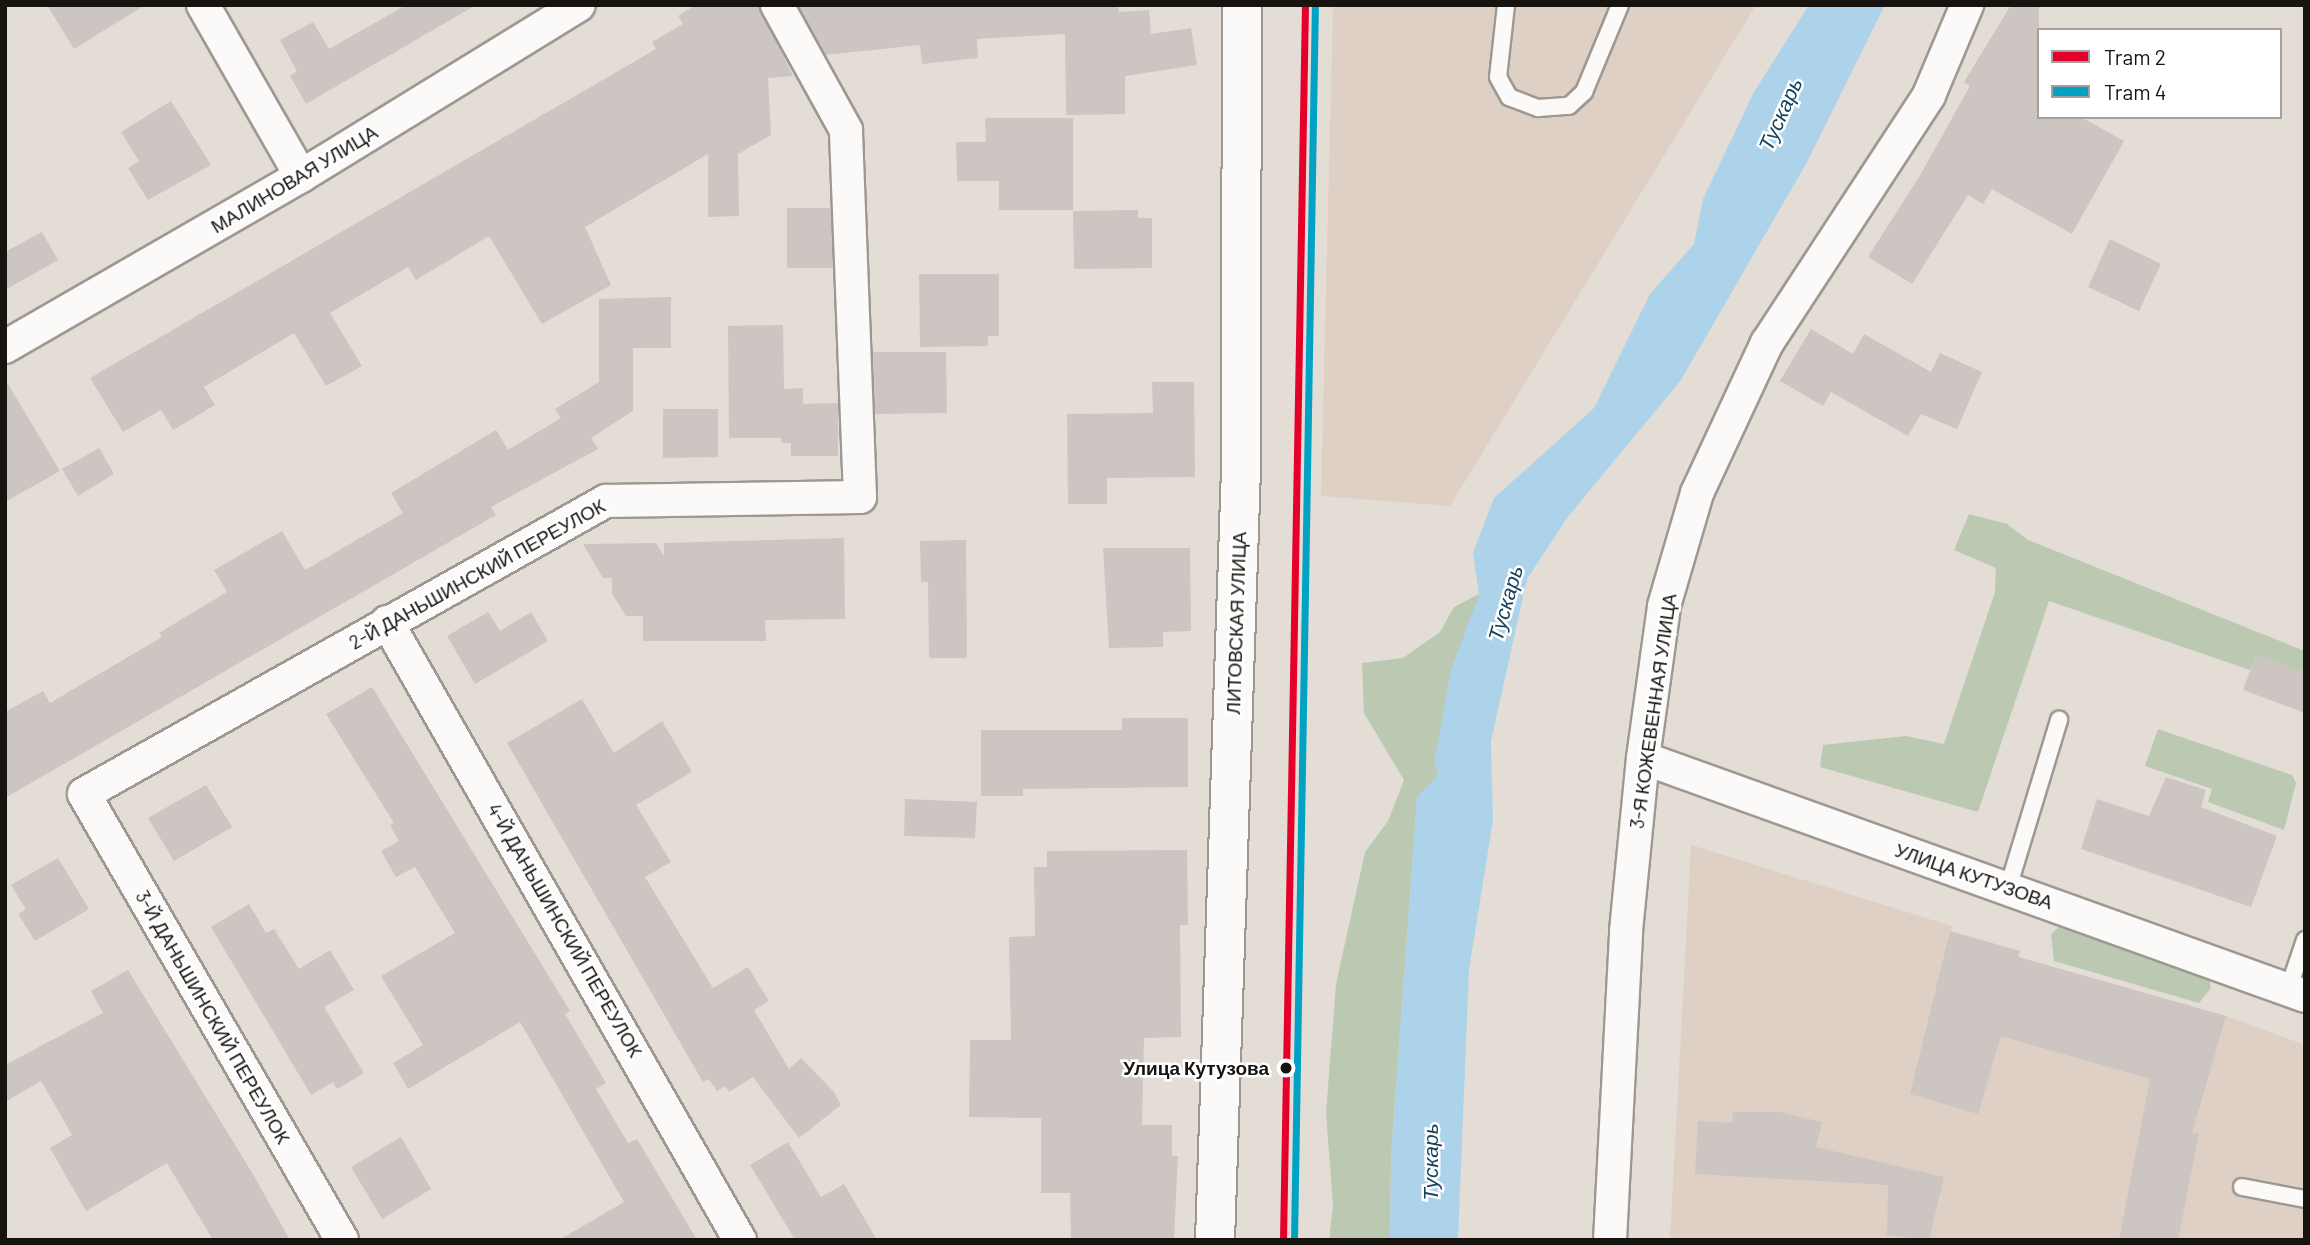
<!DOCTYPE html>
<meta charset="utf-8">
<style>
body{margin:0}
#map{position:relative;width:2310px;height:1245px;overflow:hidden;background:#e4ddd6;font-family:Barlow,sans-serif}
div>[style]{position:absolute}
.built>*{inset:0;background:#ded0c4}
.green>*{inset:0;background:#bbc9b2}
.water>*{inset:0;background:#add3eb}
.building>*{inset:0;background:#ccc5c1}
.roads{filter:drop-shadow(2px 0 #9e9893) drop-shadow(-2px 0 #9e9893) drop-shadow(0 2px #9e9893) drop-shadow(0 -2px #9e9893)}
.lane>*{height:16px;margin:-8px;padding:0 8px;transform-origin:8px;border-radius:8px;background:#fbfaf9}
.street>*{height:32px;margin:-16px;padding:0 16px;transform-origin:16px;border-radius:16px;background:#fbfaf9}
.primary>*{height:38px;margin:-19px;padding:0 19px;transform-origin:19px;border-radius:19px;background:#fbfaf9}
.tram-1>*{height:7px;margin:-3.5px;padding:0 3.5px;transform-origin:3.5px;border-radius:3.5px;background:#e4002b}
.tram-2>*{height:7px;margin:-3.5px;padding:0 3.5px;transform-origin:3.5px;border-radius:3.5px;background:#01a2c4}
.dots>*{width:19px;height:19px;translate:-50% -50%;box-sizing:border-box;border:4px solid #fff;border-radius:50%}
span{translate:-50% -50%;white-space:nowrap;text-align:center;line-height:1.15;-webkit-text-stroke:5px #fff;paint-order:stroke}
.street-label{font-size:19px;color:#17130e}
.stop-label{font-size:19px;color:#17130e;font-weight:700}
.right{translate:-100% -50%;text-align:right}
.water-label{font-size:21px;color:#15425c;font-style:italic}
.frame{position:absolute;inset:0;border:7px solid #17130e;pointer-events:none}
.legend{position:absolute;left:2037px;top:28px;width:245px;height:91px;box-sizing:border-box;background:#fff;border:2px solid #a2a19f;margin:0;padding:9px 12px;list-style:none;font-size:21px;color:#17130e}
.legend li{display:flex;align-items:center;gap:14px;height:35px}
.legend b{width:35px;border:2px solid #a2a19f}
</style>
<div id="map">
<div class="built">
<div style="clip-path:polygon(1333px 5px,1756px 5px,1450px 506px,1321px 496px)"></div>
<div style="clip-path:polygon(1691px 845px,1952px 926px,1951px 931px,2019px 957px,2226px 1016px,2305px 1045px,2305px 1240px,1670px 1240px)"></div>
</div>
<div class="green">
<div style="clip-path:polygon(1969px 514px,2007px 524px,2028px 540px,2305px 651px,2305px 673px,2256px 655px,2250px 670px,2049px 601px,1978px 812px,1820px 767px,1823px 745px,1906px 736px,1944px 744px,1995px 592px,1996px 568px,1954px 550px)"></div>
<div style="clip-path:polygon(1479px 594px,1435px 758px,1438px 776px,1417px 798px,1391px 1158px,1390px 1240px,1329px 1240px,1333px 1205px,1326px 1112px,1336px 984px,1365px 852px,1388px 821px,1404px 780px,1364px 713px,1362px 663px,1403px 658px,1440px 632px,1454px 607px)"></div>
<div style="clip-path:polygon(2158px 729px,2292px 775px,2296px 783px,2284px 830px,2208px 802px,2212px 789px,2145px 766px)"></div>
<div style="clip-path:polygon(2063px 922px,2207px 971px,2211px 988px,2199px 1003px,2054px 961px,2051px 935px)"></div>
</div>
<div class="water">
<div style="clip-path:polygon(1809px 5px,1885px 5px,1806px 164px,1681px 380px,1567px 518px,1527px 579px,1491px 741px,1493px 820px,1469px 970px,1458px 1240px,1390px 1240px,1391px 1158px,1417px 798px,1438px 776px,1435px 758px,1451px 670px,1479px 595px,1473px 553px,1494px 498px,1594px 408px,1650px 294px,1694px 244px,1703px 199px,1754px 92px)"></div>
</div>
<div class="building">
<div style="clip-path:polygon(47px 5px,145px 5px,74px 49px)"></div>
<div style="clip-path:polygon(406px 5px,476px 5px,306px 104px,290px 76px,297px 71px,280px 40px,313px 22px,329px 49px)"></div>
<div style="clip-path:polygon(696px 5px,759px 5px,793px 76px,768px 78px,771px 135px,738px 154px,739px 216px,708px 217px,708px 154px,585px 227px,611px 285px,542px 324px,489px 236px,416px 280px,408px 267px,330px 313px,362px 366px,326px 386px,294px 333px,204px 387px,215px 405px,173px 430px,161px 410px,123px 432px,90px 378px,656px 49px,652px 42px,683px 24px,678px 16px)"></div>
<div style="clip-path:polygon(798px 5px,1118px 5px,1119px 12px,1149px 10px,1151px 34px,1191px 28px,1197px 65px,1125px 76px,1125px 114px,1066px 115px,1065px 34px,977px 39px,978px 58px,922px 64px,920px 45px,825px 55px)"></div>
<div style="clip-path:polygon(2011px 5px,2039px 5px,2039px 117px,2081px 117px,2124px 141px,2072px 234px,1992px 189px,1983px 204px,1968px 195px,1912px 284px,1868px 257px,1919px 177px,1970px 86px,1964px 82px)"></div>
<div style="clip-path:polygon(171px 101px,211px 165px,148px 200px,128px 168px,139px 161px,121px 132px)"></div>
<div style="clip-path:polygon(985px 118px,1073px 118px,1073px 210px,999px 210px,999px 181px,957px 181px,956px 142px,986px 142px)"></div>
<div style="clip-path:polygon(787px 208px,831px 208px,833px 268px,787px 268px)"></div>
<div style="clip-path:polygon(1138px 210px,1138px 218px,1152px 218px,1152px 268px,1074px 269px,1073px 211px)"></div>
<div style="clip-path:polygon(42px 232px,58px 260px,5px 290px,5px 252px)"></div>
<div style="clip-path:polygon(2110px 239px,2161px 264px,2139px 311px,2088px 287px)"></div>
<div style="clip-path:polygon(919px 274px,999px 274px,999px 336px,988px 336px,988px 346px,920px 347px)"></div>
<div style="clip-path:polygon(671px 297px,671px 348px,633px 348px,633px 411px,591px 438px,598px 449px,491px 507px,496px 515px,5px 798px,5px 712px,43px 691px,50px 703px,162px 637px,159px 633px,227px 592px,214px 570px,282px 531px,305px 570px,403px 513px,391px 493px,496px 430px,508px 450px,561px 418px,555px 409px,599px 382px,599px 299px)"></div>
<div style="clip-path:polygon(783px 325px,784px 389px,803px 388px,803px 404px,838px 403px,838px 456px,791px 456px,791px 443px,781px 443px,781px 438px,729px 438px,728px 326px)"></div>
<div style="clip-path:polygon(1811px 329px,1853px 354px,1864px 334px,1931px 372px,1940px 353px,1982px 372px,1957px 429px,1921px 414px,1908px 436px,1831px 392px,1823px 406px,1780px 381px)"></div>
<div style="clip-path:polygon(873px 352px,946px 352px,947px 413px,875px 414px)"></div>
<div style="clip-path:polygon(5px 379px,60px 471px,5px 502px)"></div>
<div style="clip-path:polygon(1152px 382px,1194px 382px,1195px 477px,1107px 478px,1107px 504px,1068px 504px,1067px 414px,1153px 413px)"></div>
<div style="clip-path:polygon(663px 409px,718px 409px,718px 457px,663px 458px)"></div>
<div style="clip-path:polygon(99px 448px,114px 474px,78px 496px,62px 469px)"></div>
<div style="clip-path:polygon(844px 538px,845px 619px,765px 620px,766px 641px,643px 641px,643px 616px,626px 616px,612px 594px,612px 578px,603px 578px,583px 544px,656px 543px,664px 556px,664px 543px)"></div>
<div style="clip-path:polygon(966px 540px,967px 658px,929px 658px,928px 582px,921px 582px,920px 541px)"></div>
<div style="clip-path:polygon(1103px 548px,1190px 548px,1191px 631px,1163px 632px,1163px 647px,1109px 648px)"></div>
<div style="clip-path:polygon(488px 612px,500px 631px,531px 612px,548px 641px,475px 684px,447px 636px)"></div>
<div style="clip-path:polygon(2256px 654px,2305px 673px,2305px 713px,2243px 690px)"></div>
<div style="clip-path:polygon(372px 687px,570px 1011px,565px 1014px,606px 1083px,596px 1089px,628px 1143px,637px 1139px,697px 1240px,559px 1240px,624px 1202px,520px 1022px,408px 1089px,393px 1063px,423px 1045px,381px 976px,455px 933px,415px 867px,396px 877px,381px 851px,399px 841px,390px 825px,394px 823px,326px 714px)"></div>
<div style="clip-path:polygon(582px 699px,614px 753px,662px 721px,692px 772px,636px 805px,671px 862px,645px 877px,713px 988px,748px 967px,769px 1001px,754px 1010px,789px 1069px,801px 1058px,834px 1092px,841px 1105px,799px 1138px,753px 1077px,729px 1092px,725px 1086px,717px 1091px,709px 1079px,703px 1082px,507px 743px)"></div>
<div style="clip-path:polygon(1122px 718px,1188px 718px,1188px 787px,1023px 789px,1023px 796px,981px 796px,981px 730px,1122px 730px)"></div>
<div style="clip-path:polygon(2166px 777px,2206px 790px,2201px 807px,2277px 836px,2251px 907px,2081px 849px,2097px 799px,2149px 816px)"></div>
<div style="clip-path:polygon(206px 785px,232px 827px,174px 861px,148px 818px)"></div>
<div style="clip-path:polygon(905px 799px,977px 802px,975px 838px,904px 836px)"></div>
<div style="clip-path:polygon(1187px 850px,1188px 925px,1180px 925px,1181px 1037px,1144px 1038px,1142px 1125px,1172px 1125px,1172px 1156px,1178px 1156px,1174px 1240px,1071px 1240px,1070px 1193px,1041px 1193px,1041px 1118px,969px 1117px,970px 1040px,1011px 1040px,1009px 937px,1035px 936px,1034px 867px,1047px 867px,1047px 851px)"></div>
<div style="clip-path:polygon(58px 858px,89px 909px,35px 941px,18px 914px,26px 909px,11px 885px)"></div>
<div style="clip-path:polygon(249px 904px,266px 933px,274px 929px,299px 969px,330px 950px,354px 990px,324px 1007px,364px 1073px,337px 1089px,333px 1082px,311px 1095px,211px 927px)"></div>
<div style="clip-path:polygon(1950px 931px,2020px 951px,2018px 957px,2226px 1016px,2192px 1133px,2199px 1134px,2178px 1240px,2119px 1240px,2150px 1079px,2001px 1036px,1978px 1114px,1910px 1094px)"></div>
<div style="clip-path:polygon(128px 970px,251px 1171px,290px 1240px,213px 1240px,167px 1163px,86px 1211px,50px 1148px,72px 1135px,41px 1081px,5px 1102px,5px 1065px,103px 1013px,91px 991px)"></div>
<div style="clip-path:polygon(1733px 1112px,1779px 1112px,1822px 1122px,1816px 1147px,1944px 1177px,1929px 1240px,1887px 1235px,1888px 1185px,1695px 1174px,1698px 1121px,1732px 1123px)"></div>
<div style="clip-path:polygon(401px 1137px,431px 1189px,382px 1219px,351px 1167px)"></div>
<div style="clip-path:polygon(788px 1142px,821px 1197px,844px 1184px,877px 1240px,795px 1240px,750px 1165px)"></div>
</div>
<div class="roads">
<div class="lane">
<div style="left:1506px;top:5px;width:72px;rotate:96.3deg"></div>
<div style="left:1498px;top:77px;width:23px;rotate:61deg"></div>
<div style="left:1509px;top:97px;width:31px;rotate:21deg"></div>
<div style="left:1538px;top:108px;width:31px;rotate:-4deg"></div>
<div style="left:1569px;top:106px;width:21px;rotate:-43deg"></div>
<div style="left:1584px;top:92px;width:94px;rotate:-67.5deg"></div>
<div style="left:2008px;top:888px;width:176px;rotate:-73.1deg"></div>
<div style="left:2288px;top:990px;width:53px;rotate:-71.2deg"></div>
<div style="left:2242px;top:1187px;width:64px;rotate:10.8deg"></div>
</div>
<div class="street">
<div style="left:203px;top:5px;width:197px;rotate:60.2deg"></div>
<div style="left:5px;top:347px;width:342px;rotate:-30deg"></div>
<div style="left:301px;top:176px;width:326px;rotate:-31.6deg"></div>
<div style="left:387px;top:622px;width:712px;rotate:60.27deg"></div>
<div style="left:1643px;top:758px;width:703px;rotate:19.77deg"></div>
<div style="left:342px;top:1240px;width:515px;rotate:-120.05deg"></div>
<div style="left:84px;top:794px;width:599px;rotate:-29.31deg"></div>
<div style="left:606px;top:501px;width:254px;rotate:-0.9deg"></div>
<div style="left:860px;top:497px;width:367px;rotate:-92.2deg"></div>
<div style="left:846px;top:130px;width:143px;rotate:-118.9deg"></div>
<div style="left:1610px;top:1240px;width:309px;rotate:-87deg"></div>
<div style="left:1626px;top:931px;width:174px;rotate:-84.4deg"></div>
<div style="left:1643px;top:758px;width:153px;rotate:-82.1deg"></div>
<div style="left:1664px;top:606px;width:118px;rotate:-73.7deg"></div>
<div style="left:1697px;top:493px;width:166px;rotate:-65deg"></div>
<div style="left:1767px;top:343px;width:296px;rotate:-56.8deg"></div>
<div style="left:1929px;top:95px;width:98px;rotate:-67.1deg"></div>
</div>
<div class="primary">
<div style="left:1215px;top:1240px;width:771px;rotate:-88.07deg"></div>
<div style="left:1241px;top:469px;width:464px;rotate:-89.9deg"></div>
</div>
</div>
<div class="tram-1">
<div style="left:1283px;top:1240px;width:1235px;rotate:-88.98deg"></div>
</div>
<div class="tram-2">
<div style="left:1294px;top:1240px;width:1235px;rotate:-89.03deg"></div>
</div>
<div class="dots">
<div style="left:1286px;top:1068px;background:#17130e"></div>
</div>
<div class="street-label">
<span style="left:294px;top:179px;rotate:-31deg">МАЛИНОВАЯ УЛИЦА</span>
<span style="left:477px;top:574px;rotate:-29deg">2-Й ДАНЬШИНСКИЙ ПЕРЕУЛОК</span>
<span style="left:1236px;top:623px;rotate:-88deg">ЛИТОВСКАЯ УЛИЦА</span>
<span style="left:1653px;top:711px;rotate:-82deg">3-Я КОЖЕВЕННАЯ УЛИЦА</span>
<span style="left:1974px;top:876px;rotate:19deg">УЛИЦА КУТУЗОВА</span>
<span style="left:565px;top:930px;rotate:60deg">4-Й ДАНЬШИНСКИЙ ПЕРЕУЛОК</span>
<span style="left:213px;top:1017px;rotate:60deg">3-Й ДАНЬШИНСКИЙ ПЕРЕУЛОК</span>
</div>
<div class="stop-label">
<span class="right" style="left:1269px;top:1068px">Улица Кутузова</span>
</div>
<div class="water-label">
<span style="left:1780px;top:114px;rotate:-66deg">Тускарь</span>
<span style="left:1505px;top:603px;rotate:-74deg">Тускарь</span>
<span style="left:1430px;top:1162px;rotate:-90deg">Тускарь</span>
</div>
<div class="frame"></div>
<ul class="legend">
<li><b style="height:9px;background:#e4002b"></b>Tram 2</li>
<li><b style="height:9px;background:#01a2c4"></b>Tram 4</li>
</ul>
</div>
